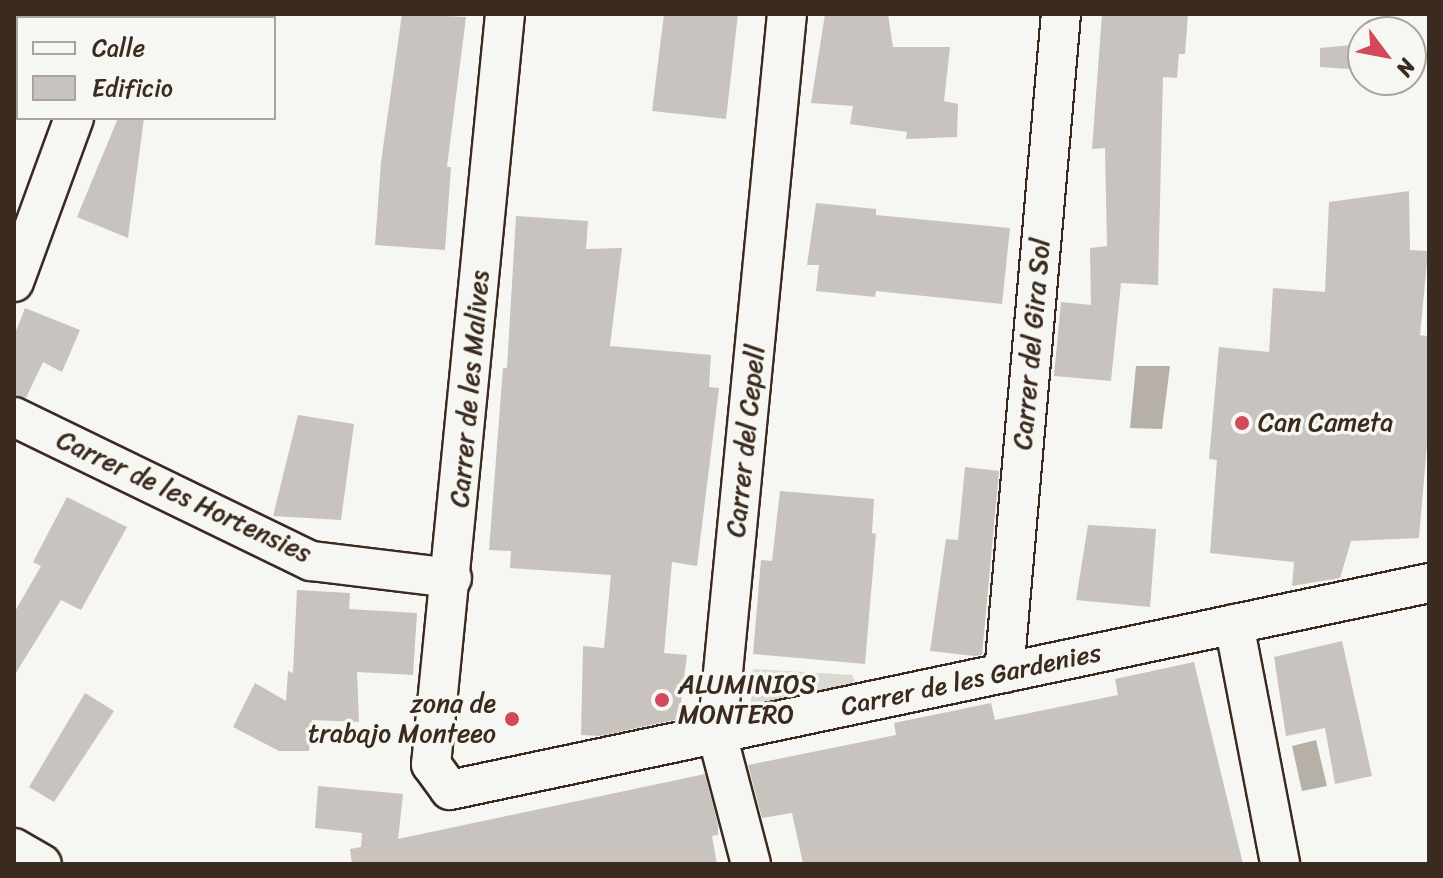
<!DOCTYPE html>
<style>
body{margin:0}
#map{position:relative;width:1443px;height:878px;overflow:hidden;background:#f6f6f2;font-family:Sriracha,sans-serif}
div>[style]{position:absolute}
.green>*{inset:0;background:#dad9d3}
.water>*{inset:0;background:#b6b0a9}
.building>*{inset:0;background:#c8c3be}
.roads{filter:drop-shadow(2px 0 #3b2a1e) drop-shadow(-2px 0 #3b2a1e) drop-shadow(0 2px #3b2a1e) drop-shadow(0 -2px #3b2a1e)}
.minor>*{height:38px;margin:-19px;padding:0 19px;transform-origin:19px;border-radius:19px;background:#f6f6f2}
.dots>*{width:22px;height:22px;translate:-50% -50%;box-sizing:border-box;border:4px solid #f6f6f2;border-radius:50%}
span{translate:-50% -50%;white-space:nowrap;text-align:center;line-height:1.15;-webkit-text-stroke:7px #f6f6f2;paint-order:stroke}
.street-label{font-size:26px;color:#3b2a1e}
.poi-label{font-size:26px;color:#3b2a1e}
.left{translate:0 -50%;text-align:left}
.right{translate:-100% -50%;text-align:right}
.frame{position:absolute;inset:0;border:16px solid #3b2a1e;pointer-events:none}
.legend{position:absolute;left:16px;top:16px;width:260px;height:104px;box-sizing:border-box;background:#f6f6f2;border:2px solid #aba49d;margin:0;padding:10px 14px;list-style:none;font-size:24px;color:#3b2a1e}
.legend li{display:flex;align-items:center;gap:16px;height:40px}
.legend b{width:40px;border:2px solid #aba49d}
.north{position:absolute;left:1347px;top:16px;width:80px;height:80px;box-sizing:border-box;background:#f6f6f2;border:2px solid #aba49d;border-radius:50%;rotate:122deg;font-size:22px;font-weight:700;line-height:32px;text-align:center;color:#3b2a1e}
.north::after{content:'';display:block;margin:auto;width:28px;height:36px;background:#d1495b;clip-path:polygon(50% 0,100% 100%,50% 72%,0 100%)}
</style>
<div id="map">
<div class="green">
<div style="clip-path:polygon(753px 669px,852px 675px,861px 695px,750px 716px)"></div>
</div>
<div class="water">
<div style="clip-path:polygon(1136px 366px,1170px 366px,1162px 429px,1130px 428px)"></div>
<div style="clip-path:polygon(1316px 740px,1327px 786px,1302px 791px,1292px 746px)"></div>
</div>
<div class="building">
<div style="clip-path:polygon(402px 14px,466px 17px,447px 167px,451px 167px,445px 250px,375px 245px,381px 162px)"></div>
<div style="clip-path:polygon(664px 14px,738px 14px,726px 119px,652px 111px)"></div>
<div style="clip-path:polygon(825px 14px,888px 14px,893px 47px,950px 47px,944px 101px,958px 104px,957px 137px,906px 139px,907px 132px,850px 124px,853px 106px,811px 103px)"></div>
<div style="clip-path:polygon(1102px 14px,1188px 14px,1185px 54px,1179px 54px,1177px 78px,1163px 77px,1158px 285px,1121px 283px,1111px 381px,1054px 376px,1061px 302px,1091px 305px,1090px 248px,1107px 246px,1105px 148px,1092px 149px)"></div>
<div style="clip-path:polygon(1411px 39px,1421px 39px,1419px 74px,1411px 74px)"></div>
<div style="clip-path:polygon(1363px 44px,1363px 70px,1320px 67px,1320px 48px)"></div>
<div style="clip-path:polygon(118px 118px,144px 118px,128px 238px,77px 217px)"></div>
<div style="clip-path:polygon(1409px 191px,1410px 250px,1428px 251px,1420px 335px,1427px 336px,1427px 444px,1419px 538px,1351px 541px,1340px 578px,1292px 586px,1294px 562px,1210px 553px,1217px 460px,1209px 459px,1219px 347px,1269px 352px,1273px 288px,1325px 292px,1329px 202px)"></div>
<div style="clip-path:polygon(816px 203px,876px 209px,876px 215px,1010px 228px,1002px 304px,876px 291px,875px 297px,816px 291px,819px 265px,807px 265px)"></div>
<div style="clip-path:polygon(516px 216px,588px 221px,586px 249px,622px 248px,610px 346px,711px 355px,709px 387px,719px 388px,697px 566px,672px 562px,664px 653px,687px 655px,679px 719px,600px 736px,581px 735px,583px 646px,604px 648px,611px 575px,510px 568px,511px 551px,489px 550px,503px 368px,507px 368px)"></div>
<div style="clip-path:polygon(25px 308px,80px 330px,62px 372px,43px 362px,26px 398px,14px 395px,14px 336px)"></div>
<div style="clip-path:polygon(298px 415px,354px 424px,341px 520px,273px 516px)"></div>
<div style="clip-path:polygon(965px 467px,999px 471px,982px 655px,975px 656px,930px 651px,946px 539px,958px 540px)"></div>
<div style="clip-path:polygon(780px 491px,874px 499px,872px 533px,876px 534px,865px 664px,753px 654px,761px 560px,772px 561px)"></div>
<div style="clip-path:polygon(67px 497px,127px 527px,81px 610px,61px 600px,14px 676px,14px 613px,41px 566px,33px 562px)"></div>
<div style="clip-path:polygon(1088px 525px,1156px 529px,1150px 607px,1076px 600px)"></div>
<div style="clip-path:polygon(297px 590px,350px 593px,349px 609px,417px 613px,413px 675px,357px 672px,359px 722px,312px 720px,309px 751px,279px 751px,233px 727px,255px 683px,286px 701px,288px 671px,293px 673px)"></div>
<div style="clip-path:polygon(1342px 641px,1372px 776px,1335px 784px,1325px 728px,1286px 736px,1274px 657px)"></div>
<div style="clip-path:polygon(1194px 662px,1243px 864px,803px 864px,792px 813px,762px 818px,748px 765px,896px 735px,894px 723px,991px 703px,995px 720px,1118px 695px,1115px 679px)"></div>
<div style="clip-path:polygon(85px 693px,114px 711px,54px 802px,29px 787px)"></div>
<div style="clip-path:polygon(705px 774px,718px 825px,718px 835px,712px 836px,717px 864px,352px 864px,350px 849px,361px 847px,362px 833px,315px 828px,318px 786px,403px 794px,398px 839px)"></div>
</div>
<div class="roads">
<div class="minor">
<div style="left:505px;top:14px;width:754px;rotate:95.63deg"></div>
<div style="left:431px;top:764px;width:32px;rotate:54deg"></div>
<div style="left:450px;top:790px;width:1001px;rotate:-11.94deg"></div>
<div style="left:111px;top:18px;width:4px;rotate:-76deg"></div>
<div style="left:14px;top:282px;width:175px;rotate:-69.9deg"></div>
<div style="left:14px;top:417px;width:330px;rotate:25.9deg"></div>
<div style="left:311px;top:561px;width:142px;rotate:6.9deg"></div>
<div style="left:1234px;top:624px;width:244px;rotate:79.1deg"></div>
<div style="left:1004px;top:673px;width:661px;rotate:-85.06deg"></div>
<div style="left:14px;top:848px;width:32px;rotate:30deg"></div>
<div style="left:751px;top:864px;width:134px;rotate:-104.7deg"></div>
<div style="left:717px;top:734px;width:723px;rotate:-84.45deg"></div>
</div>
</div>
<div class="dots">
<div style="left:1242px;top:423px;background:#d1495b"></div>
<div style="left:662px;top:700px;background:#d1495b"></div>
<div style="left:512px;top:719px;background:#d1495b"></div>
</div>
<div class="street-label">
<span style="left:1032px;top:344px;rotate:-85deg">Carrer del Gira Sol</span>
<span style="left:470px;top:389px;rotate:-85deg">Carrer de les Malives</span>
<span style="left:746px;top:441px;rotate:-84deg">Carrer del Cepell</span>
<span style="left:184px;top:497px;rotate:25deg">Carrer de les Hortensies</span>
<span style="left:971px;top:680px;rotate:-12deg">Carrer de les Gardenies</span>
</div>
<div class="poi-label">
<span class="left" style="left:1258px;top:423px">Can Cameta</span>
<span class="left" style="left:678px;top:700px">ALUMINIOS<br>MONTERO</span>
<span class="right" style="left:496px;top:719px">zona de<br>trabajo Monteeo</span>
</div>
<div class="frame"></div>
<ul class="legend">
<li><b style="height:10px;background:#f6f6f2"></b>Calle</li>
<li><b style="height:22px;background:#c8c3be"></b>Edificio</li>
</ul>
<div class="north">N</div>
</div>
